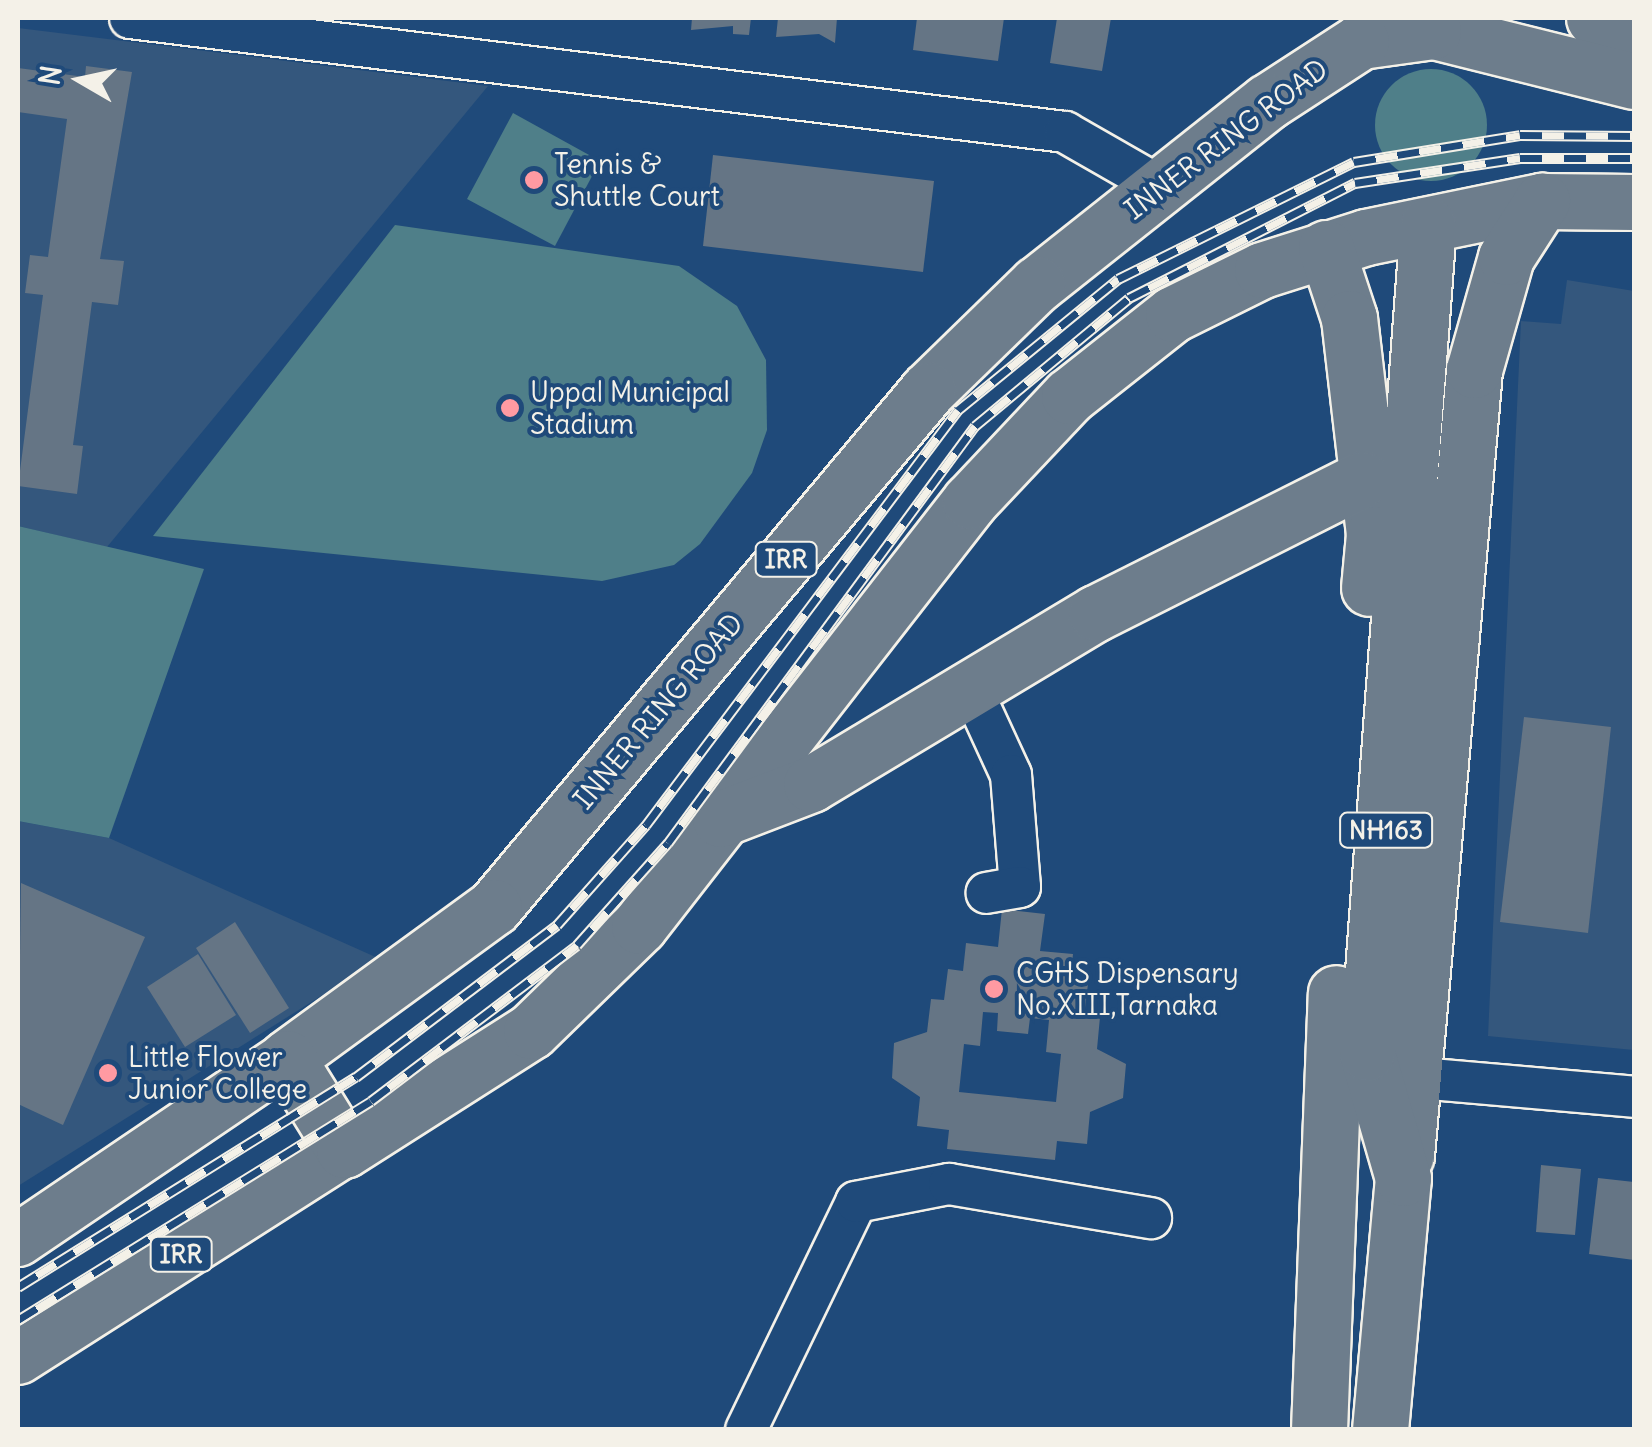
<!DOCTYPE html>
<style>
body{margin:0}
#map{position:relative;width:1652px;height:1447px;overflow:hidden;background:#1f4a7a;font-family:Delius,sans-serif}
div>[style]{position:absolute}
.built>*{inset:0;background:#34577d}
.green>*{inset:0;background:#4f7f89}
.round{border-radius:50%}
.building>*{inset:0;background:#657585}
.roads{filter:drop-shadow(2px 0 #f4f1e8) drop-shadow(-2px 0 #f4f1e8) drop-shadow(0 2px #f4f1e8) drop-shadow(0 -2px #f4f1e8)}
.minor>*{height:40px;margin:-20px;padding:0 20px;transform-origin:20px;border-radius:20px;background:#1f4a7a}
.major>*{height:52px;margin:-26px;padding:0 26px;transform-origin:26px;border-radius:26px;background:#6d7d8c}
.highway>*{height:55px;margin:-27.5px;padding:0 27.5px;transform-origin:27.5px;border-radius:27.5px;background:#6d7d8c}
.rail>*{height:11px;margin-top:-5.5px;transform-origin:0;background:repeating-linear-gradient(90deg,#1f4a7a 0 22px,#f4f1e8 0 44px);box-sizing:border-box;border-block:2px solid #f4f1e8}
.dots>*{width:28px;height:28px;translate:-50% -50%;box-sizing:border-box;border:5px solid #1f4a7a;border-radius:50%}
span{translate:-50% -50%;white-space:nowrap;text-align:center;line-height:1.15;-webkit-text-stroke:8px #1f4a7a;paint-order:stroke}
.shield-label span{padding:2px 8px;background:#1f4a7a;border:2px solid;border-radius:8px;-webkit-text-stroke-width:0}
.shield-label{font-size:25px;color:#f4f1e8;font-weight:700}
.street-label{font-size:28px;color:#f4f1e8}
.poi-label{font-size:28px;color:#f4f1e8}
.left{translate:0 -50%;text-align:left}
.frame{position:absolute;inset:0;border:20px solid #f4f1e8;pointer-events:none}
.north{position:absolute;left:30px;top:30px;width:100px;height:100px;-webkit-text-stroke:8px #1f4a7a;paint-order:stroke;rotate:279deg;font-size:28px;font-weight:700;line-height:40px;text-align:center;color:#f4f1e8}
.north::after{content:'';display:block;margin:auto;width:35px;height:45px;background:#f4f1e8;clip-path:polygon(50% 0,100% 100%,50% 72%,0 100%)}
</style>
<div id="map">
<div class="built">
<div style="clip-path:polygon(18px 28px,488px 86px,107px 547px,18px 526px)"></div>
<div style="clip-path:polygon(1567px 280px,1634px 291px,1634px 1050px,1488px 1036px,1521px 321px,1561px 324px)"></div>
<div style="clip-path:polygon(18px 821px,109px 838px,380px 959px,18px 1186px)"></div>
</div>
<div class="green">
<div class="round" style="left:1375px;top:69px;width:112px;height:112px"></div>
<div style="clip-path:polygon(513px 113px,600px 161px,555px 246px,467px 199px)"></div>
<div style="clip-path:polygon(395px 225px,679px 266px,737px 306px,766px 360px,767px 430px,752px 473px,700px 544px,674px 565px,602px 581px,153px 536px)"></div>
<div style="clip-path:polygon(18px 526px,204px 569px,109px 838px,18px 821px)"></div>
</div>
<div class="building">
<div style="clip-path:polygon(692px 18px,751px 18px,749px 35px,733px 34px,733px 26px,691px 30px)"></div>
<div style="clip-path:polygon(778px 18px,837px 18px,835px 43px,819px 34px,776px 37px)"></div>
<div style="clip-path:polygon(917px 18px,1004px 18px,998px 61px,913px 50px)"></div>
<div style="clip-path:polygon(1057px 18px,1111px 18px,1102px 71px,1050px 63px)"></div>
<div style="clip-path:polygon(86px 66px,132px 72px,100px 259px,124px 261px,118px 305px,92px 302px,73px 445px,83px 446px,77px 494px,18px 486px,43px 295px,25px 293px,30px 255px,48px 257px,67px 119px,18px 112px,18px 68px,85px 77px)"></div>
<div style="clip-path:polygon(713px 155px,934px 181px,923px 272px,703px 246px)"></div>
<div style="clip-path:polygon(1524px 717px,1611px 727px,1588px 933px,1500px 922px)"></div>
<div style="clip-path:polygon(21px 883px,145px 937px,63px 1125px,18px 1104px)"></div>
<div style="clip-path:polygon(evenodd,1002px 909px,1045px 914px,1040px 951px,1073px 954px,1070px 982px,1088px 984px,1084px 1016px,1100px 1017px,1097px 1049px,1126px 1064px,1123px 1098px,1090px 1112px,1087px 1144px,1057px 1141px,1055px 1160px,947px 1149px,949px 1130px,917px 1126px,920px 1097px,892px 1078px,894px 1043px,927px 1032px,931px 999px,944px 1000px,948px 969px,963px 971px,966px 943px,998px 947px,1002px 909px,983px 1012px,998px 1013px,997px 1031px,1028px 1034px,1030px 1018px,1049px 1020px,1046px 1052px,1061px 1054px,1056px 1102px,959px 1092px,964px 1044px,980px 1046px,983px 1012px)"></div>
<div style="clip-path:polygon(235px 922px,289px 1008px,250px 1033px,196px 948px)"></div>
<div style="clip-path:polygon(198px 954px,236px 1015px,185px 1047px,147px 987px)"></div>
<div style="clip-path:polygon(1541px 1165px,1581px 1169px,1575px 1235px,1536px 1232px)"></div>
<div style="clip-path:polygon(1598px 1178px,1634px 1182px,1634px 1260px,1589px 1254px)"></div>
</div>
<div class="roads">
<div class="minor">
<div style="left:130px;top:18px;width:942px;rotate:6.95deg"></div>
<div style="left:1065px;top:132px;width:111px;rotate:29.8deg"></div>
<div style="left:971px;top:688px;width:96px;rotate:65.3deg"></div>
<div style="left:1011px;top:775px;width:112px;rotate:85.4deg"></div>
<div style="left:1020px;top:887px;width:34px;rotate:170deg"></div>
<div style="left:1385px;top:1075px;width:250px;rotate:5deg"></div>
<div style="left:746px;top:1430px;width:253px;rotate:-64.2deg"></div>
<div style="left:856px;top:1202px;width:95px;rotate:-11deg"></div>
<div style="left:949px;top:1184px;width:205px;rotate:9.6deg"></div>
</div>
<div class="major">
<div style="left:18px;top:1240px;width:325px;rotate:-34.1deg"></div>
<div style="left:18px;top:1358px;width:387px;rotate:-32.5deg"></div>
</div>
<div class="highway">
<div style="left:1594px;top:18px;width:56px;rotate:44.3deg"></div>
<div style="left:1634px;top:81px;width:207px;rotate:-166deg"></div>
<div style="left:1433px;top:31px;width:73px;rotate:172.1deg"></div>
<div style="left:1361px;top:41px;width:112px;rotate:147deg"></div>
<div style="left:1267px;top:102px;width:293px;rotate:141.6deg"></div>
<div style="left:1037px;top:284px;width:152px;rotate:135.8deg"></div>
<div style="left:928px;top:390px;width:675px;rotate:130.01deg"></div>
<div style="left:494px;top:907px;width:256px;rotate:143.9deg"></div>
<div style="left:287px;top:1058px;width:108px;rotate:58.2deg"></div>
<div style="left:344px;top:1150px;width:222px;rotate:-32.5deg"></div>
<div style="left:531px;top:1031px;width:151px;rotate:-44.2deg"></div>
<div style="left:639px;top:926px;width:539px;rotate:-52.09deg"></div>
<div style="left:970px;top:501px;width:144px;rotate:-46.7deg"></div>
<div style="left:1069px;top:396px;width:132px;rotate:-38.3deg"></div>
<div style="left:1173px;top:314px;width:99px;rotate:-26.3deg"></div>
<div style="left:1262px;top:270px;width:109px;rotate:-17.6deg"></div>
<div style="left:1366px;top:237px;width:180px;rotate:-11.6deg"></div>
<div style="left:1542px;top:201px;width:92px;rotate:0.6deg"></div>
<div style="left:1326px;top:248px;width:74px;rotate:71.8deg"></div>
<div style="left:1349px;top:318px;width:217px;rotate:83.4deg"></div>
<div style="left:1374px;top:534px;width:54px;rotate:95.3deg"></div>
<div style="left:720px;top:819px;width:97px;rotate:-21deg"></div>
<div style="left:811px;top:784px;width:332px;rotate:-31deg"></div>
<div style="left:1096px;top:613px;width:298px;rotate:-26.7deg"></div>
<div style="left:1406px;top:1155px;width:788px;rotate:-85.05deg"></div>
<div style="left:1474px;top:370px;width:117px;rotate:-74.2deg"></div>
<div style="left:1506px;top:257px;width:67px;rotate:-57.3deg"></div>
<div style="left:1319px;top:1430px;width:437px;rotate:-87.8deg"></div>
<div style="left:1380px;top:1430px;width:253px;rotate:-84.8deg"></div>
<div style="left:1403px;top:1178px;width:130px;rotate:-106.1deg"></div>
<div style="left:1367px;top:1053px;width:830px;rotate:-85.79deg"></div>
</div>
</div>
<div class="rail">
<div style="left:18px;top:1287px;width:398px;rotate:-31.9deg"></div>
<div style="left:356px;top:1077px;width:252px;rotate:-37.1deg"></div>
<div style="left:557px;top:925px;width:134px;rotate:-48.3deg"></div>
<div style="left:646px;top:825px;width:519px;rotate:-53.06deg"></div>
<div style="left:958px;top:410px;width:207px;rotate:-39.3deg"></div>
<div style="left:1118px;top:279px;width:263px;rotate:-26.4deg"></div>
<div style="left:1354px;top:162px;width:168px;rotate:-9.2deg"></div>
<div style="left:1520px;top:135px;width:114px;rotate:0.5deg"></div>
<div style="left:18px;top:1320px;width:415px;rotate:-31.8deg"></div>
<div style="left:371px;top:1101px;width:258px;rotate:-37.1deg"></div>
<div style="left:577px;top:945px;width:137px;rotate:-48.3deg"></div>
<div style="left:668px;top:843px;width:518px;rotate:-53.64deg"></div>
<div style="left:975px;top:426px;width:200px;rotate:-39.7deg"></div>
<div style="left:1129px;top:298px;width:254px;rotate:-27deg"></div>
<div style="left:1355px;top:183px;width:167px;rotate:-8.6deg"></div>
<div style="left:1520px;top:158px;width:114px"></div>
</div>
<div class="dots">
<div style="left:534px;top:180px;background:#ff9aa2"></div>
<div style="left:510px;top:408px;background:#ff9aa2"></div>
<div style="left:994px;top:989px;background:#ff9aa2"></div>
<div style="left:108px;top:1073px;background:#ff9aa2"></div>
</div>
<div class="shield-label">
<span style="left:786px;top:559px">IRR</span>
<span style="left:1386px;top:830px">NH163</span>
<span style="left:181px;top:1254px">IRR</span>
</div>
<div class="street-label">
<span style="left:1226px;top:139px;rotate:-37deg">INNER RING ROAD</span>
<span style="left:658px;top:711px;rotate:-50deg">INNER RING ROAD</span>
</div>
<div class="poi-label">
<span class="left" style="left:554px;top:180px">Tennis &amp;<br>Shuttle Court</span>
<span class="left" style="left:530px;top:408px">Uppal Municipal<br>Stadium</span>
<span class="left" style="left:1016px;top:989px">CGHS Dispensary<br>No.XIII,Tarnaka</span>
<span class="left" style="left:128px;top:1073px">Little Flower<br>Junior College</span>
</div>
<div class="frame"></div>
<div class="north">N</div>
</div>
